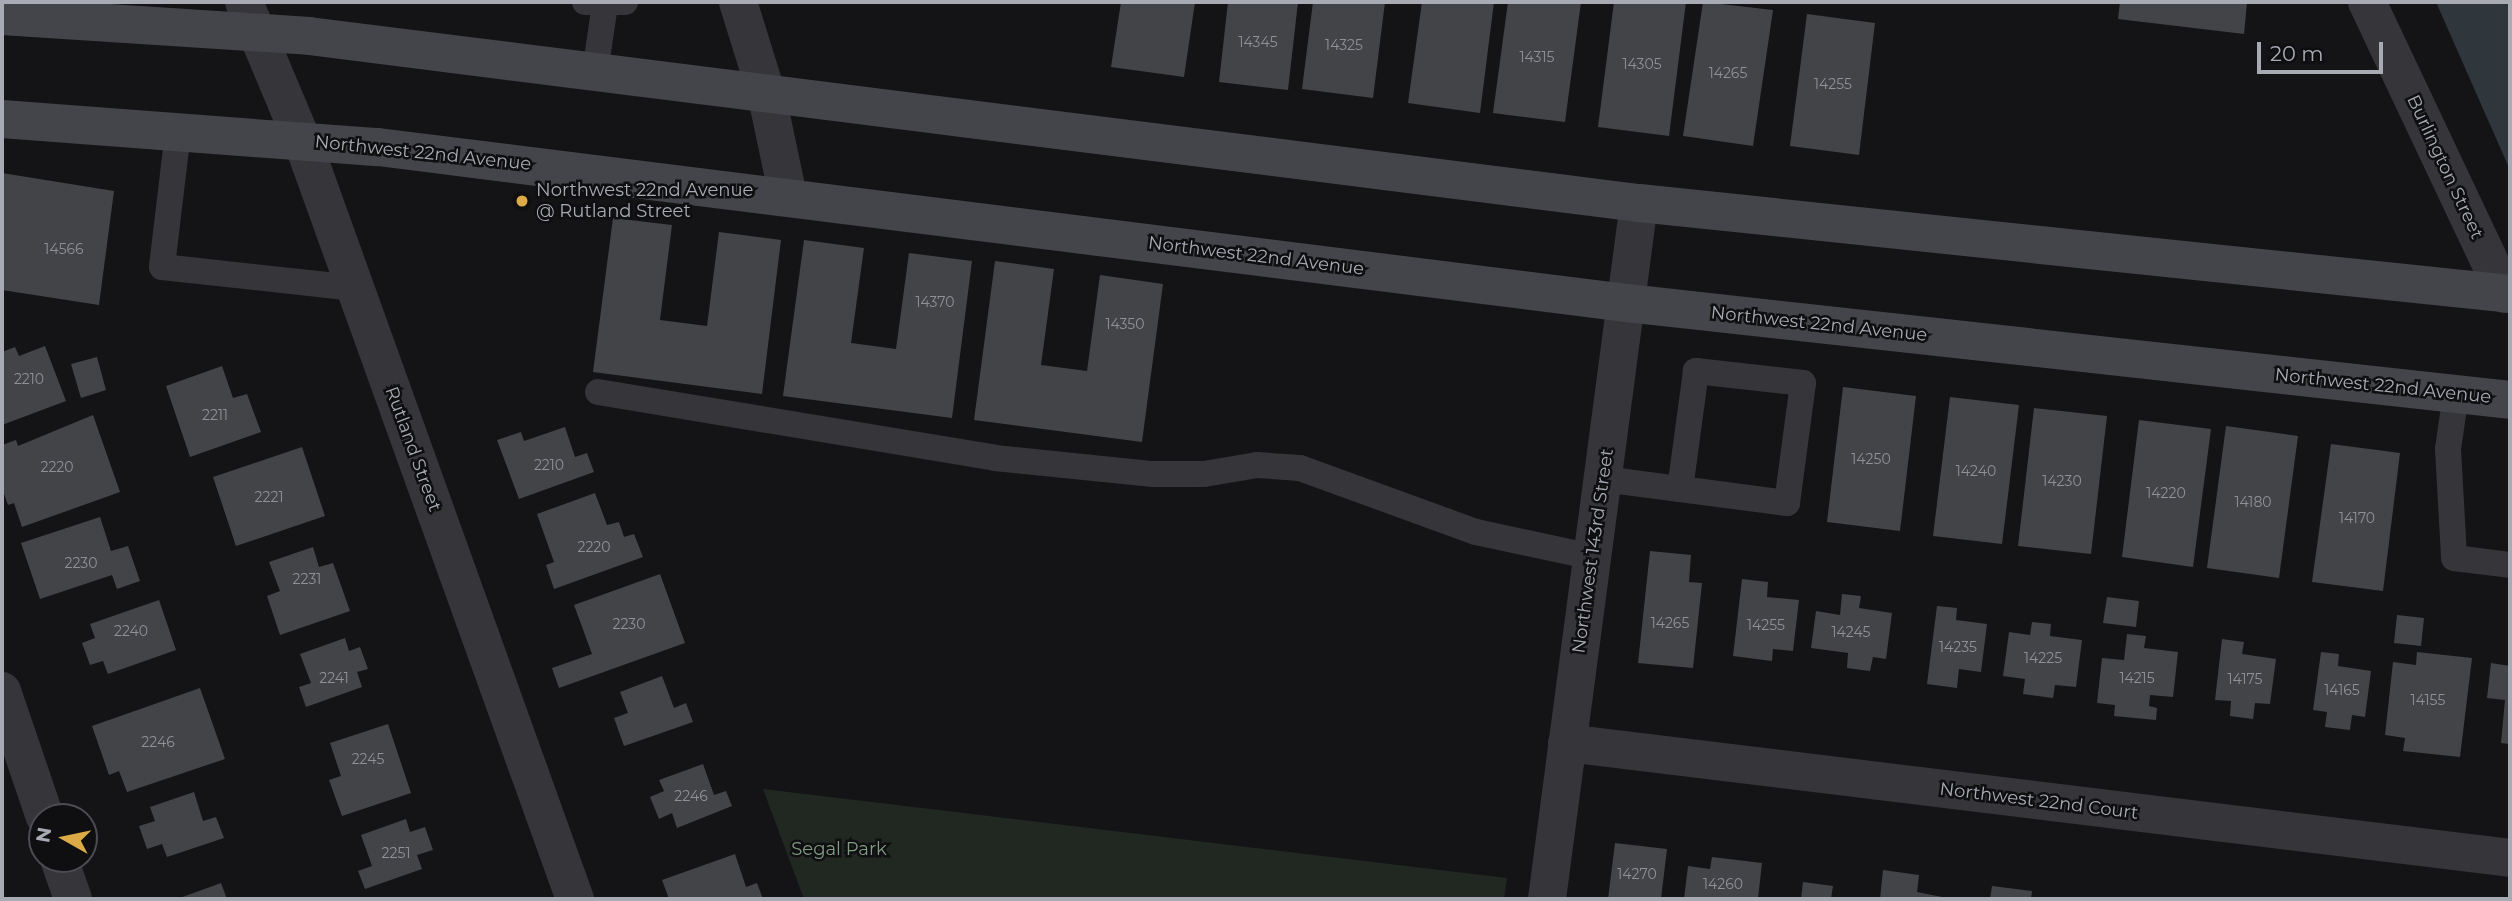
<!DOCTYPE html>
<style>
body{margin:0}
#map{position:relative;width:2512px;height:901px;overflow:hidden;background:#141416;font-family:Montserrat,sans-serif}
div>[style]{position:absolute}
.green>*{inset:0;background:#212822}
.water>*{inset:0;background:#2f373d}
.building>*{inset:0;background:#434448}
.service>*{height:26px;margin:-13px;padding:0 13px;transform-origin:13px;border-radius:13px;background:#36363a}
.minor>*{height:38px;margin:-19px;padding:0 19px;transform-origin:19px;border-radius:19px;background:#36363a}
.secondary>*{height:38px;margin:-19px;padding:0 19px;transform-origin:19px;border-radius:19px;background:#44454a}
.dots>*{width:19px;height:19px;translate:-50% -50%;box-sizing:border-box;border:4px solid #0f0f11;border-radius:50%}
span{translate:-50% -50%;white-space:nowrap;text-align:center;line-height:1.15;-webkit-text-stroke:5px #0f0f11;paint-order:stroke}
.number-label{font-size:14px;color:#8f9199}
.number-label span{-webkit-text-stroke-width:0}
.street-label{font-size:18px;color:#a8abb4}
.poi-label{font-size:18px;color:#a8abb4}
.left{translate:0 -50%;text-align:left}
.park-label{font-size:18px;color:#819d83}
.frame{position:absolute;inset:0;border:4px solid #a8abb4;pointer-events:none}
.north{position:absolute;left:28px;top:803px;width:70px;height:70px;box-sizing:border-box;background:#0f0f11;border:2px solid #4c4d52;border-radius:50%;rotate:279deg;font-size:19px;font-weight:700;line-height:28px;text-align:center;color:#a8abb4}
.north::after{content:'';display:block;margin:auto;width:24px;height:32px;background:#dcab47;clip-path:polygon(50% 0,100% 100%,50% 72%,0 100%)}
.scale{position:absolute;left:2257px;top:42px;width:126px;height:32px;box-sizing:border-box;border:4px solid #a8abb4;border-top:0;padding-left:9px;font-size:21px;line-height:24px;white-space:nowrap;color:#a8abb4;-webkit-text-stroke:5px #0f0f11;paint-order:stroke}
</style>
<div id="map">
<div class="green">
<div style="clip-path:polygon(763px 789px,1507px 878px,1504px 899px,804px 899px)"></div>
</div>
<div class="water">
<div style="clip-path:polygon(2436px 2px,2510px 2px,2510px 170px)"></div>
</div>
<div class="building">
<div style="clip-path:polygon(1121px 2px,1195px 2px,1184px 77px,1111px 67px)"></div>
<div style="clip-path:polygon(1228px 2px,1298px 2px,1288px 90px,1219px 82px)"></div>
<div style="clip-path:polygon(1313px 2px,1385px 2px,1373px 98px,1302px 89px)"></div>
<div style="clip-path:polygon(1422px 2px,1494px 2px,1480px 113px,1408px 103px)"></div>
<div style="clip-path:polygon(1508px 2px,1581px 2px,1565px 122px,1493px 113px)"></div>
<div style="clip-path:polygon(1614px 2px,1686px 2px,1669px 136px,1598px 127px)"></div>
<div style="clip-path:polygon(1703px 2px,1773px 10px,1753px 146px,1683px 136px)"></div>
<div style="clip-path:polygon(2120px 2px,2247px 2px,2244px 34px,2118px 19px)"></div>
<div style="clip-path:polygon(1807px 14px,1875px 23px,1859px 155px,1790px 146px)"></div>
<div style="clip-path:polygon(2px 173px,114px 191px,99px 305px,2px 290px)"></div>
<div style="clip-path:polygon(613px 218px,672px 225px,660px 320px,707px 326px,719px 232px,781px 240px,762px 394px,593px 372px)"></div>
<div style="clip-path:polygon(804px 240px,864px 248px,851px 343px,896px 349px,909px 253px,972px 261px,952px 418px,783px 396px)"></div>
<div style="clip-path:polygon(995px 261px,1054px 269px,1041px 365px,1087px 371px,1100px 275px,1163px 284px,1142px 442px,974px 420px)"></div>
<div style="clip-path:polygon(45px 346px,66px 401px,2px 425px,2px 352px,15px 347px,19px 356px)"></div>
<div style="clip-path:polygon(97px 357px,106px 390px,81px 398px,71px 364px)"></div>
<div style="clip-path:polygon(222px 366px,233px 398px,247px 394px,261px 432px,190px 457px,166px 386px)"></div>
<div style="clip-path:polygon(1843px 387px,1916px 396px,1900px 531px,1827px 522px)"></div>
<div style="clip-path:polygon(1950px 397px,2019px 405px,2002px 544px,1933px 536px)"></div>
<div style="clip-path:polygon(2034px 408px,2107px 416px,2091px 554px,2018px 546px)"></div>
<div style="clip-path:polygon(93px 415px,120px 492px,22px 527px,14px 503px,8px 505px,2px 488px,2px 445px,16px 440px,18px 446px)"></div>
<div style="clip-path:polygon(2139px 420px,2211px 429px,2193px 567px,2122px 557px)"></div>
<div style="clip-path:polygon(2226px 426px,2298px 436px,2279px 578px,2207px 568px)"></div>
<div style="clip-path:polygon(565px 427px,575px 457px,587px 453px,594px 472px,519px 499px,497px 440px,521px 432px,524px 441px)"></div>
<div style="clip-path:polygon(2331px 444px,2400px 453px,2383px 591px,2312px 582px)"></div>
<div style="clip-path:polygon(302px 447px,325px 516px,236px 546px,213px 477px)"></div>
<div style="clip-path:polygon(595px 493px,607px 525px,619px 522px,624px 537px,634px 534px,643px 557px,554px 589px,546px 565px,554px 562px,537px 514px)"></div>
<div style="clip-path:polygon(100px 517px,111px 551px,128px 546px,140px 581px,117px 589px,112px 575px,40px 599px,21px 543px)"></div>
<div style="clip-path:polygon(313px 547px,319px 567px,333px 563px,350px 611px,280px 635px,267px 596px,280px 591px,269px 562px)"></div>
<div style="clip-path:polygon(1650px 551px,1691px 555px,1689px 582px,1702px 583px,1693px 668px,1638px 663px)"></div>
<div style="clip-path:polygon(660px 574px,685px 643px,559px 688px,552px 668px,592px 654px,574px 605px)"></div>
<div style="clip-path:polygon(1742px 579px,1768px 582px,1767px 597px,1799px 600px,1793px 651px,1773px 649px,1772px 661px,1733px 656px)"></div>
<div style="clip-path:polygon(1842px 594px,1861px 596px,1859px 608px,1892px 613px,1886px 659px,1873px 657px,1870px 671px,1847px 668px,1848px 653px,1811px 648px,1816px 611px,1840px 615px)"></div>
<div style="clip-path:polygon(2107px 597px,2139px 601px,2136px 627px,2103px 623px)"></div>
<div style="clip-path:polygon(159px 600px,176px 650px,108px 674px,103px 661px,90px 665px,82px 643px,95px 638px,90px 624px)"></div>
<div style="clip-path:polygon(1937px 606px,1957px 608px,1956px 620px,1987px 624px,1981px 672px,1959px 669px,1957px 688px,1927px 684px)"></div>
<div style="clip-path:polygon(2397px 615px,2424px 618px,2421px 646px,2394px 643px)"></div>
<div style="clip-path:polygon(2032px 622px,2051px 624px,2050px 636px,2082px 640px,2076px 687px,2055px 685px,2053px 698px,2023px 694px,2025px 679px,2003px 676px,2009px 632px,2030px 635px)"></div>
<div style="clip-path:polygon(2127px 634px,2146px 636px,2144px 648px,2178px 652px,2173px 697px,2150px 695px,2149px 706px,2157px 708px,2156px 720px,2114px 716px,2115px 705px,2097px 703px,2102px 658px,2124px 660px)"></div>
<div style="clip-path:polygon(345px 638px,349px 651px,360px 647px,368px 669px,357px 672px,362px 687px,306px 707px,299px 687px,311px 683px,300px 654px)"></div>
<div style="clip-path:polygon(2222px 639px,2244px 642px,2242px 654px,2276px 659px,2270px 704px,2255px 703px,2253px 719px,2230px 716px,2231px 701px,2215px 700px)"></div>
<div style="clip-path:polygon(2321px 652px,2339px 654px,2338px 666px,2371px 671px,2365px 717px,2352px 715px,2350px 730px,2325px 727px,2327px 712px,2313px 710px)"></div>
<div style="clip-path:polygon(2417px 652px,2472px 658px,2460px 757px,2403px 751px,2405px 738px,2385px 735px,2393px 662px,2416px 665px)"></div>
<div style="clip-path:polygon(2491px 663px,2510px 666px,2510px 744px,2501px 743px,2505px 700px,2487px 698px)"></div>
<div style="clip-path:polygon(662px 676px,674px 708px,686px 703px,693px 722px,624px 746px,614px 718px,628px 713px,620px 692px)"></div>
<div style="clip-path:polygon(200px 688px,225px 759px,127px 792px,119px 771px,109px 775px,92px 726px)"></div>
<div style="clip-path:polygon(388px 724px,411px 793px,342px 816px,329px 780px,341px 776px,330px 743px)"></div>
<div style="clip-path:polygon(703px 764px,714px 795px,726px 791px,732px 806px,677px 828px,672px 813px,659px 819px,650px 797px,664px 791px,659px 780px)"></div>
<div style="clip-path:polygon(194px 792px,203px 821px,216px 817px,224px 838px,167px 857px,162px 844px,147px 849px,139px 826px,155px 821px,150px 807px)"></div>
<div style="clip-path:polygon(406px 819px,410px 832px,425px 827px,433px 850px,417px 855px,422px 869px,365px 889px,358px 871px,372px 866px,361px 835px)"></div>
<div style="clip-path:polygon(1615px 843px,1667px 849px,1661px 899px,1608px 899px)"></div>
<div style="clip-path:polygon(735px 854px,746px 887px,757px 883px,763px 899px,669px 899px,662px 880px)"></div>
<div style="clip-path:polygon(1712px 857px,1762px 863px,1758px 899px,1684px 899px,1688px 866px,1710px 869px)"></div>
<div style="clip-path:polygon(1883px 870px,1919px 875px,1917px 892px,1952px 899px,1880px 899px)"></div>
<div style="clip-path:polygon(1803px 882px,1833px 886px,1831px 899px,1801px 899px)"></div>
<div style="clip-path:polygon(221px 883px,227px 899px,177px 899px)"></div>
<div style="clip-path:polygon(1992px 886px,2032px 891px,2031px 899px,1990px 899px)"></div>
</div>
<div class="service">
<div style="left:585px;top:2px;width:40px"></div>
<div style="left:595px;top:72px;width:69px;rotate:-81.6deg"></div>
<div style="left:178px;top:132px;width:136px;rotate:96.8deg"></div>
<div style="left:162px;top:267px;width:194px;rotate:6.2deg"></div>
<div style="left:598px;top:392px;width:402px;rotate:9.4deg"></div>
<div style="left:995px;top:458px;width:159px;rotate:5.8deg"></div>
<div style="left:1153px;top:474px;width:51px"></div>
<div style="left:1204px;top:474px;width:54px;rotate:-9.6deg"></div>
<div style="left:1257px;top:465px;width:43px;rotate:4deg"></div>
<div style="left:1300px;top:468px;width:187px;rotate:20deg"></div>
<div style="left:1476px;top:532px;width:120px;rotate:12.1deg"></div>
<div style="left:2456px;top:394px;width:56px;rotate:98.3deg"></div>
<div style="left:2448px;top:449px;width:109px;rotate:86.8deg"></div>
<div style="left:2454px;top:558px;width:56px;rotate:7.1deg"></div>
<div style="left:1603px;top:479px;width:78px;rotate:7.4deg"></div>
<div style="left:1680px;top:489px;width:108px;rotate:7.5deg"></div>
<div style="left:1787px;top:503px;width:121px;rotate:-82.4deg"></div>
<div style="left:1803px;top:383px;width:108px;rotate:-173.6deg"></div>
<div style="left:1696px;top:371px;width:119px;rotate:97.7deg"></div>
</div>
<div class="minor">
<div style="left:244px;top:2px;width:150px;rotate:67.2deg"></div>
<div style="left:302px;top:140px;width:807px;rotate:70.22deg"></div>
<div style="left:738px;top:2px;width:94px;rotate:72.7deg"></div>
<div style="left:766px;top:92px;width:106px;rotate:78.1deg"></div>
<div style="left:2367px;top:2px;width:323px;rotate:64.7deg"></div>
<div style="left:2px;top:691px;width:133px;rotate:71.2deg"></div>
<div style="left:1567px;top:743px;width:950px;rotate:6.95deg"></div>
<div style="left:59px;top:859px;width:42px;rotate:70.7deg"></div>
<div style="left:1547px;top:899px;width:702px;rotate:-82.47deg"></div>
</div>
<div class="secondary">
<div style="left:2px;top:16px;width:308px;rotate:3.7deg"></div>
<div style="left:309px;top:36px;width:1340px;rotate:7.16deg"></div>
<div style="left:1639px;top:203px;width:876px;rotate:5.96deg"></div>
<div style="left:2px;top:119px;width:377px;rotate:4.3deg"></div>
<div style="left:378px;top:147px;width:1259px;rotate:7.12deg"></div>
<div style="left:1627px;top:303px;width:888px;rotate:6.27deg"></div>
</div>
<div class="dots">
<div style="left:522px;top:201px;background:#dcab47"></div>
</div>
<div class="number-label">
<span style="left:1258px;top:42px">14345</span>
<span style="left:1344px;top:45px">14325</span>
<span style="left:1537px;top:57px">14315</span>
<span style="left:1642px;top:64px">14305</span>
<span style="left:1728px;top:73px">14265</span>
<span style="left:1833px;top:84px">14255</span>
<span style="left:64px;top:249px">14566</span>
<span style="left:935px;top:302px">14370</span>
<span style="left:1125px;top:324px">14350</span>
<span style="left:29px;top:379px">2210</span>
<span style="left:215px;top:415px">2211</span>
<span style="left:1871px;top:459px">14250</span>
<span style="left:549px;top:465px">2210</span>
<span style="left:57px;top:467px">2220</span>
<span style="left:1976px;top:471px">14240</span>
<span style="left:2062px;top:481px">14230</span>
<span style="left:2166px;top:493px">14220</span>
<span style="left:269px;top:497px">2221</span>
<span style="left:2253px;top:502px">14180</span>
<span style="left:2357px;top:518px">14170</span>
<span style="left:594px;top:547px">2220</span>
<span style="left:81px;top:563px">2230</span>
<span style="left:307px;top:579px">2231</span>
<span style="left:1670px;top:623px">14265</span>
<span style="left:629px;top:624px">2230</span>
<span style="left:1766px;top:625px">14255</span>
<span style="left:131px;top:631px">2240</span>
<span style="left:1851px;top:632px">14245</span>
<span style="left:1958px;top:647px">14235</span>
<span style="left:2043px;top:658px">14225</span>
<span style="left:334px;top:678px">2241</span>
<span style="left:2137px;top:678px">14215</span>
<span style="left:2245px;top:679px">14175</span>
<span style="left:2342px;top:690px">14165</span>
<span style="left:2428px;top:700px">14155</span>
<span style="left:158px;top:742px">2246</span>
<span style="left:368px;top:759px">2245</span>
<span style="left:691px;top:796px">2246</span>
<span style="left:396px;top:853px">2251</span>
<span style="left:1637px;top:874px">14270</span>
<span style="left:1723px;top:884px">14260</span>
</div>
<div class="street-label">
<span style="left:423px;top:153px;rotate:6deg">Northwest 22nd Avenue</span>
<span style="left:2445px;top:167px;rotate:65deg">Burlington Street</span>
<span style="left:1256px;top:256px;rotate:7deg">Northwest 22nd Avenue</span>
<span style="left:1819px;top:324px;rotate:6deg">Northwest 22nd Avenue</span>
<span style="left:2383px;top:386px;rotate:6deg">Northwest 22nd Avenue</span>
<span style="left:413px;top:449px;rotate:70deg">Rutland Street</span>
<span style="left:1593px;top:551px;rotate:-82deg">Northwest 143rd Street</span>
<span style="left:2039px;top:801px;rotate:7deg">Northwest 22nd Court</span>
</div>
<div class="poi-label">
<span class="left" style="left:536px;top:201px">Northwest 22nd Avenue<br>@ Rutland Street</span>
</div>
<div class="park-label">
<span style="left:839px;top:849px">Segal Park</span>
</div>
<div class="frame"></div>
<div class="north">N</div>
<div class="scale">20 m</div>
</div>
